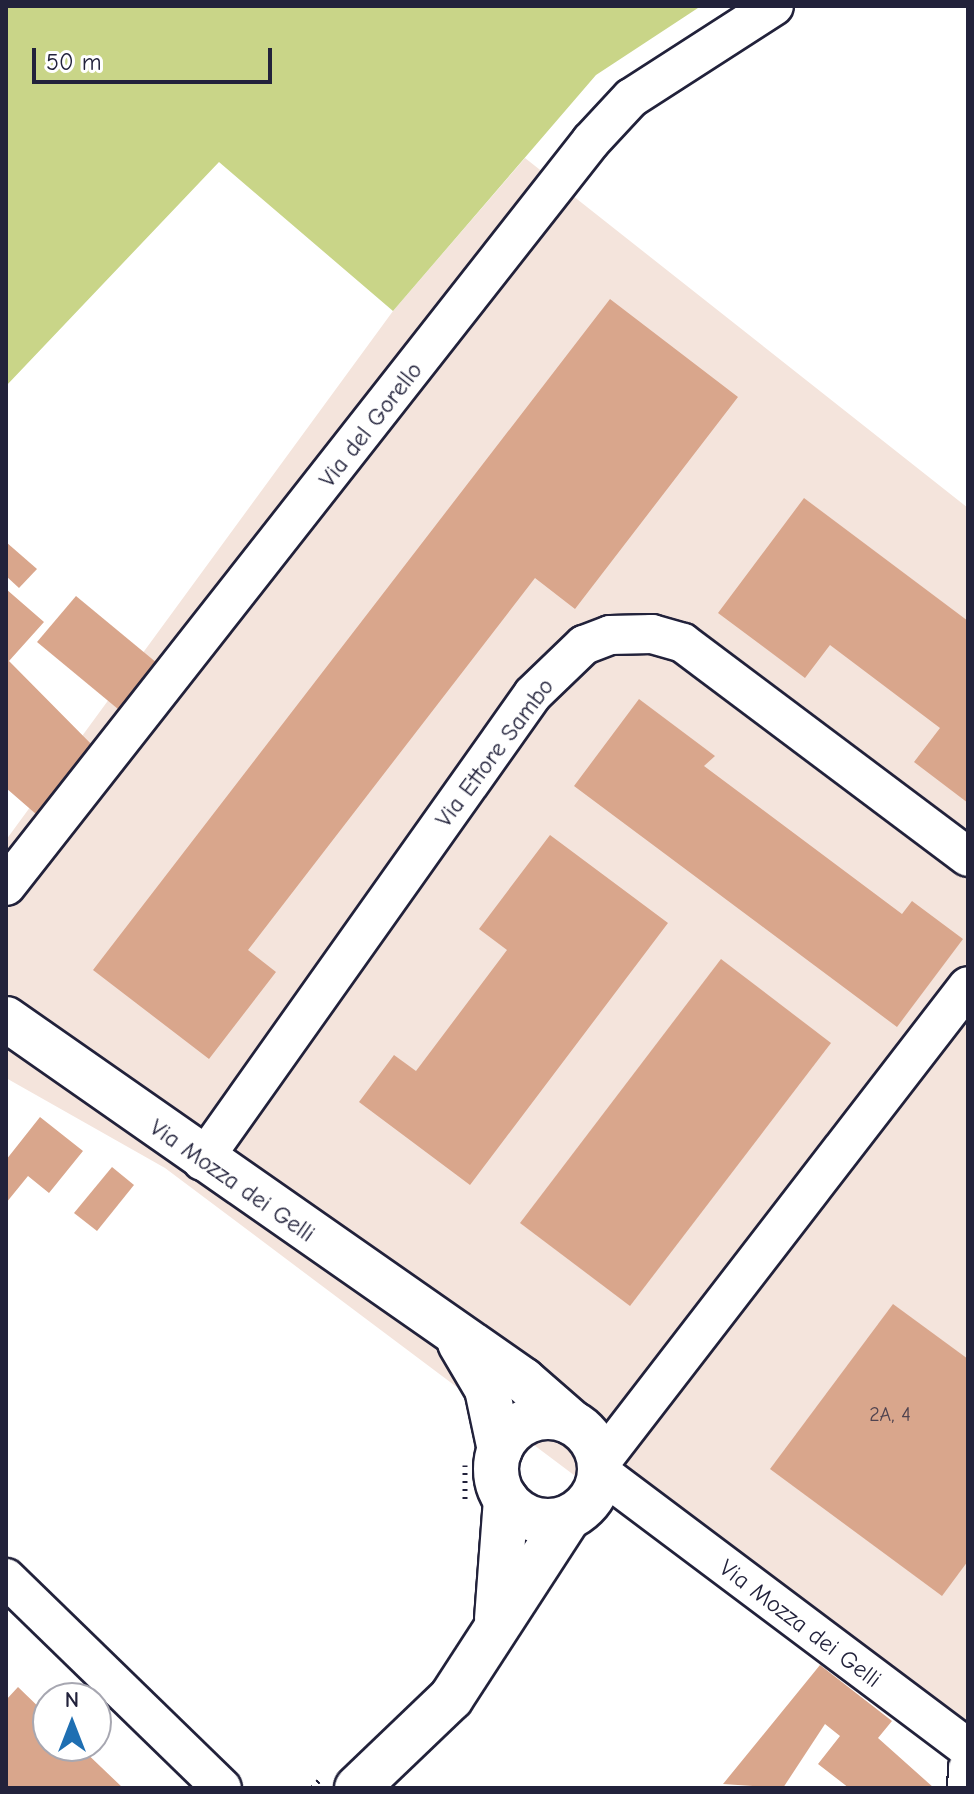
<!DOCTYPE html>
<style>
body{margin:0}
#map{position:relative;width:974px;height:1794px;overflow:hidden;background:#fff;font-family:"Comic Neue",sans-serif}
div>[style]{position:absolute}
.built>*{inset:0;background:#f4e4dc}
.green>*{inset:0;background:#c9d588}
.building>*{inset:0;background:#d9a68c}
.path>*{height:5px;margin-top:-2.5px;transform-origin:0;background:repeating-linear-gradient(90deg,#22223b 0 2px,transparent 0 8px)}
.roads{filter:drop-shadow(2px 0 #22223b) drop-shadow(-2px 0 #22223b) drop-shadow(0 2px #22223b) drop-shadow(0 -2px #22223b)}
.minor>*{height:38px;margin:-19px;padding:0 19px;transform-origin:19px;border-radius:19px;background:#fff}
.tertiary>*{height:44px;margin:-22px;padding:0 22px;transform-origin:22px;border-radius:22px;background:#fff}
.tertiary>.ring{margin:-22px;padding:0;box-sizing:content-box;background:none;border:44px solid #fff;border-radius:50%}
span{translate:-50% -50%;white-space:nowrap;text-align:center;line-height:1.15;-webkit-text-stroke:7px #fff;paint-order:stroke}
.number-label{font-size:20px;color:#50434f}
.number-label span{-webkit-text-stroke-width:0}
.street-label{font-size:24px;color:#22223b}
.frame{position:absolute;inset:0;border:8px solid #22223b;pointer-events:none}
.north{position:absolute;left:32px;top:1682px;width:80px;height:80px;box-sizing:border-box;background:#fff;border:2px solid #a7a7b1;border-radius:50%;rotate:0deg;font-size:22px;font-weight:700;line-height:32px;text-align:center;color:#22223b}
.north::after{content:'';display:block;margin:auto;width:28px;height:36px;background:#1f6fb2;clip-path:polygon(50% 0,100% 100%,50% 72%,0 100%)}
.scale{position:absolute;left:32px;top:48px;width:240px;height:36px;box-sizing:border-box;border:4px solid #22223b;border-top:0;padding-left:10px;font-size:24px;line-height:28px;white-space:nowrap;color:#22223b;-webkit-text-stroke:6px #fff;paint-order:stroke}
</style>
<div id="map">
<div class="built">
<div style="clip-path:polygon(525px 158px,968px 508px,968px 1771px,165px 1168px,6px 1078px,6px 840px,393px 311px)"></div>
</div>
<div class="green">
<div style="clip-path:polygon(6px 6px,701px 6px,596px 75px,393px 311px,219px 162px,6px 386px)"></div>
</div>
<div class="building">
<div style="clip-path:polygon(610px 299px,738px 397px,575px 609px,535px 578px,248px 950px,276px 972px,209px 1059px,93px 970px)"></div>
<div style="clip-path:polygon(804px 498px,968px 621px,968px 803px,914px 762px,940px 728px,830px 645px,805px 678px,718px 613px)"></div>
<div style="clip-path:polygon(6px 542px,37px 569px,19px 588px,6px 576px)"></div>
<div style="clip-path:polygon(6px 589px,44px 622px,9px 661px,102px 755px,44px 821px,6px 788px)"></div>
<div style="clip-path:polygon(76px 596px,163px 668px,124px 714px,37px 642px)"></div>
<div style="clip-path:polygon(639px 699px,715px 756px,704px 766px,902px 914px,912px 901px,963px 939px,897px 1027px,574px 786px)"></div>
<div style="clip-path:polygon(550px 835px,668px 923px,470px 1185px,359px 1102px,394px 1055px,416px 1071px,507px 950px,479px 929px)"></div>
<div style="clip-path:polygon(721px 959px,831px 1043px,630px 1306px,520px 1223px)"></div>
<div style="clip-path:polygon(40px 1117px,83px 1151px,49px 1193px,28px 1176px,6px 1203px,6px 1160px)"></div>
<div style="clip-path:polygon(112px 1167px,134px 1185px,97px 1231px,74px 1213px)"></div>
<div style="clip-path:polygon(893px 1304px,968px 1359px,968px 1561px,942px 1596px,770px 1469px)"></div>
<div style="clip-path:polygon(820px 1665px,892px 1721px,878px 1738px,934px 1788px,849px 1788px,818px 1764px,840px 1736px,825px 1724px,783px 1788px,723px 1784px)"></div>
<div style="clip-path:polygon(18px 1687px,48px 1716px,48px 1746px,79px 1746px,123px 1788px,6px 1788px,6px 1700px)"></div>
</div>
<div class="path">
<div style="left:465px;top:1465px;width:34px;rotate:90deg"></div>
<div style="left:312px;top:1788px;width:13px;rotate:-48deg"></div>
</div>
<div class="roads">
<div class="minor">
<div style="left:6px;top:886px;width:947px;rotate:-51.86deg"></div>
<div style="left:591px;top:141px;width:59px;rotate:-47.1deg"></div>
<div style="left:631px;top:98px;width:170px;rotate:-32.8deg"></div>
<div style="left:202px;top:1161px;width:572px;rotate:-54.67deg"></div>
<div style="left:533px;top:694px;width:71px;rotate:-43.9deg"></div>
<div style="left:584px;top:645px;width:28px;rotate:-21deg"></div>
<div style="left:610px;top:635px;width:42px;rotate:-1.4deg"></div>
<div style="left:652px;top:634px;width:32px;rotate:16deg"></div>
<div style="left:683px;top:643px;width:356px;rotate:36.9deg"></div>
<div style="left:600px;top:1463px;width:602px;rotate:-52.35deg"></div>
<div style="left:600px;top:1472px;width:460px;rotate:36.9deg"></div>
<div style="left:6px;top:1578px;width:301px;rotate:44.2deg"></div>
<div style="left:967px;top:1788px;width:20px;rotate:-87deg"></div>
</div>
<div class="tertiary">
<div style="left:6px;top:1019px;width:631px;rotate:34.93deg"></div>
<div style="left:523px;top:1380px;width:64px;rotate:41.2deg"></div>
<div style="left:460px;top:1343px;width:53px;rotate:59.6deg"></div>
<div style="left:487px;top:1389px;width:62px;rotate:78deg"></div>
<div class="ring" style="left:496px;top:1417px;width:60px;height:60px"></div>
<div style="left:497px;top:1619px;width:120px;rotate:-85.7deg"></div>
<div style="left:357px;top:1788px;width:130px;rotate:-43.8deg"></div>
<div style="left:451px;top:1698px;width:215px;rotate:-57deg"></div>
</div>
</div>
<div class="number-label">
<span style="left:890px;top:1414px">2A, 4</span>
</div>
<div class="street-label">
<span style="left:371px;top:425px;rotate:-52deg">Via del Gorello</span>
<span style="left:495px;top:753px;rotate:-53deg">Via Ettore Sambo</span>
<span style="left:232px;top:1181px;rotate:35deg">Via Mozza dei Gelli</span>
<span style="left:800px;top:1624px;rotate:37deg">Via Mozza dei Gelli</span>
</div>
<div class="frame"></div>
<div class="north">N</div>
<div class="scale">50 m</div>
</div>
